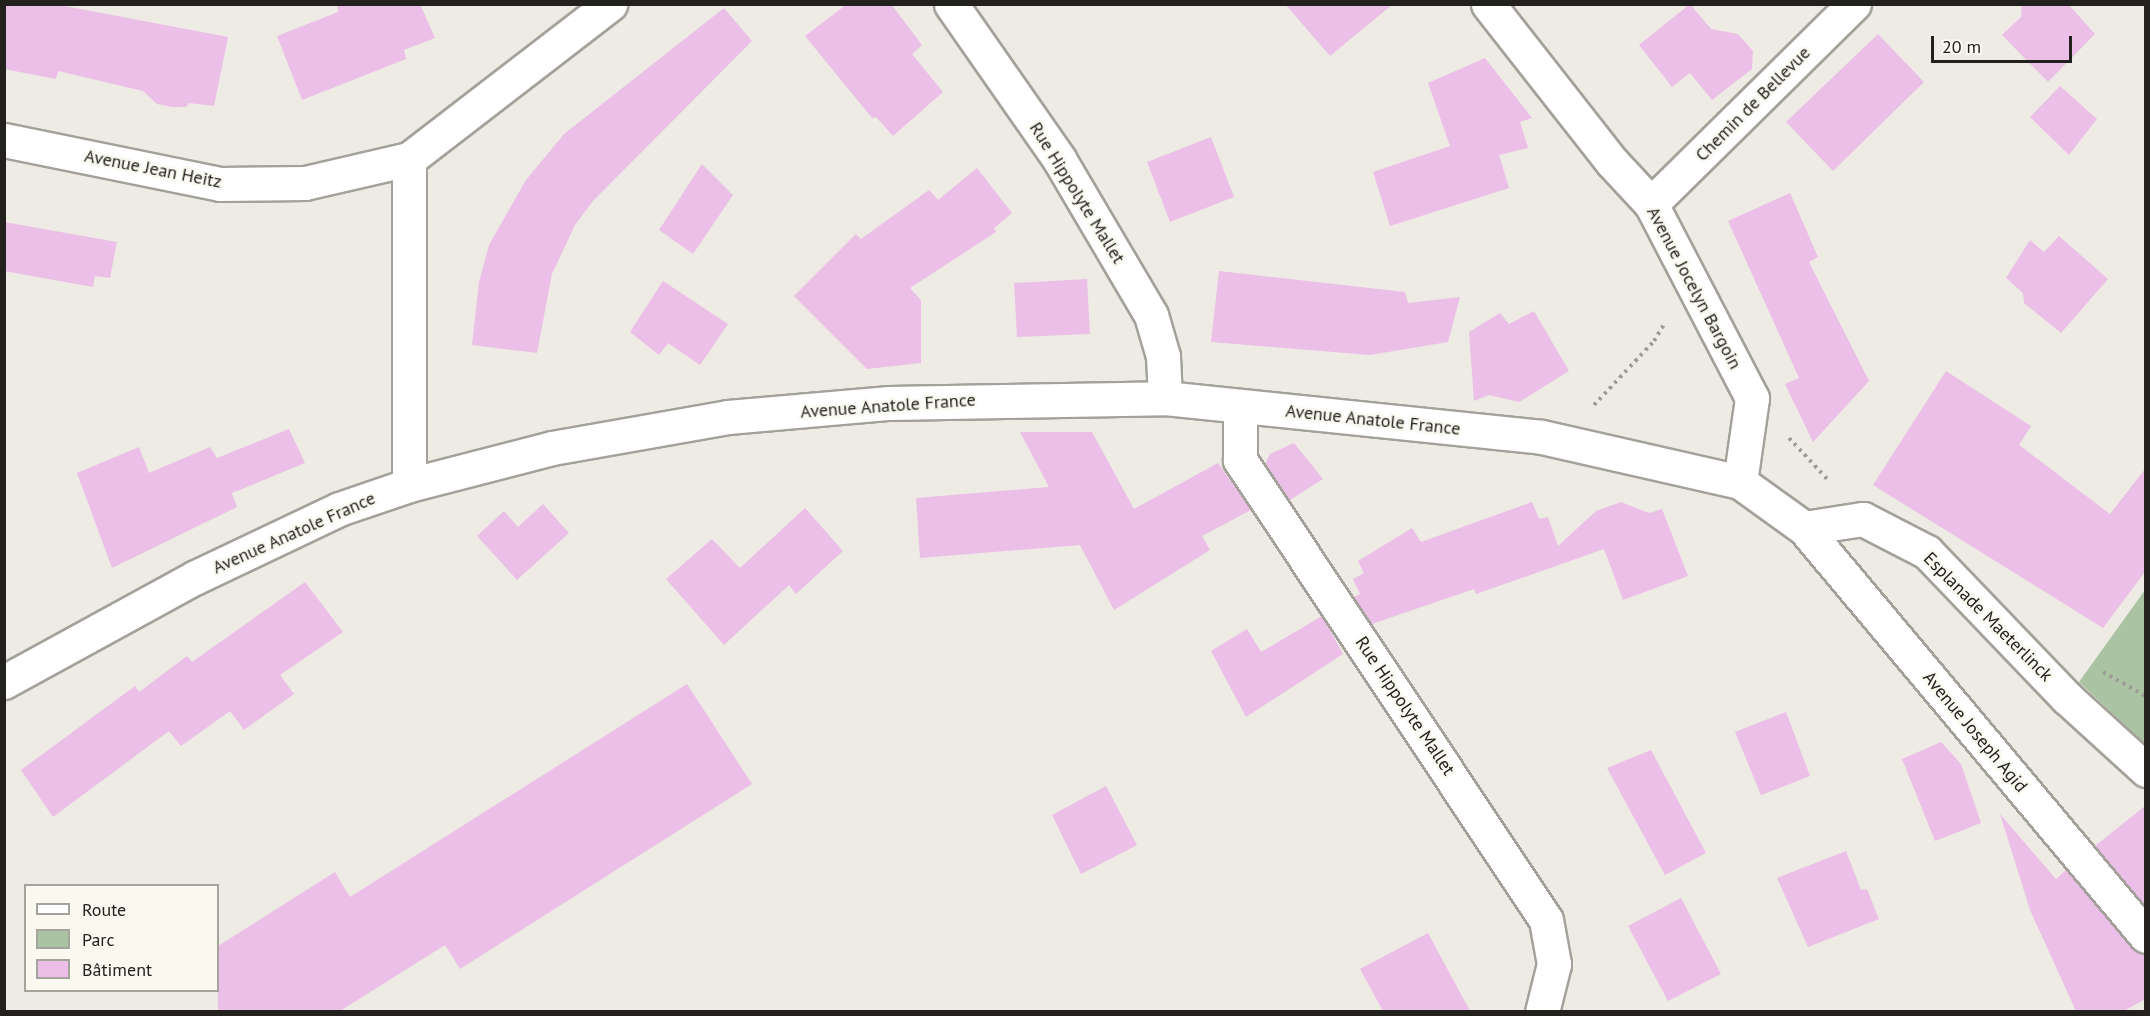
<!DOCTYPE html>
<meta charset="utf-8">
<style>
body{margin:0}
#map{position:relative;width:2150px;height:1016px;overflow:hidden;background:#edebe3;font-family:"PT Sans",sans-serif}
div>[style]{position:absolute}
.green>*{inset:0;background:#aac4a3}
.building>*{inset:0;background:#ebbfe7}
.path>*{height:4px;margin-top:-2px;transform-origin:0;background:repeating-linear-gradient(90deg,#9d9b95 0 3px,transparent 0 7.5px)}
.roads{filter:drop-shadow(2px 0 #a3a199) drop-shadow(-2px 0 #a3a199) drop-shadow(0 2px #a3a199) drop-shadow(0 -2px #a3a199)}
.street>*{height:33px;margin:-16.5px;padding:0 16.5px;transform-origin:16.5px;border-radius:16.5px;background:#fff}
.secondary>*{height:33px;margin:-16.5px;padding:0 16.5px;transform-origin:16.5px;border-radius:16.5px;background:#fff}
span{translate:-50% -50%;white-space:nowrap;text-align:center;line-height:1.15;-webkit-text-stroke:5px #faf9f0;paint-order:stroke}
.street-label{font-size:18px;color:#22211e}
.frame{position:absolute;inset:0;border:6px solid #22211e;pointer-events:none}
.legend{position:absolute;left:24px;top:884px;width:195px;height:108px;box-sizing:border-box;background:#faf9f0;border:2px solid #a4a39c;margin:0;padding:8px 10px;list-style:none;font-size:18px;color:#22211e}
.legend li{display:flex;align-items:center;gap:12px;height:30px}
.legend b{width:30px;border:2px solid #a4a39c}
.scale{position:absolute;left:1931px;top:36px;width:141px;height:27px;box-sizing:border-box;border:3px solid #22211e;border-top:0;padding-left:8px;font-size:18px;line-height:21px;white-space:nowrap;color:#22211e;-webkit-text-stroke:4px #faf9f0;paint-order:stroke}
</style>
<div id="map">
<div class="green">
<div style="clip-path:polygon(2145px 590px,2145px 744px,2079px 682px)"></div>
</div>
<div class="building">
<div style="clip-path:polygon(4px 4px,54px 4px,228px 37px,214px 106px,189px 103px,186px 107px,172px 107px,157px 104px,143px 91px,58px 71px,56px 79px,4px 69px)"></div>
<div style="clip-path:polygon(337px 4px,420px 4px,435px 38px,404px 50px,406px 59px,302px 100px,277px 36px,338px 12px)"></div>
<div style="clip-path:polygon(847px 4px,891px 4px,922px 45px,912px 54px,943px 92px,893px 136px,876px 117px,872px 118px,805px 36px)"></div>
<div style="clip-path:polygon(1285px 4px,1393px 4px,1330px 56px)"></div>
<div style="clip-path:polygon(1690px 4px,1711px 29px,1738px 34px,1753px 51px,1752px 69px,1712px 100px,1690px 73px,1672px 87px,1639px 45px)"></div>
<div style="clip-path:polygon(2022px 4px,2068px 4px,2095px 34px,2048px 82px,2002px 35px,2021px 17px)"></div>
<div style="clip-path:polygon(724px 8px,752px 41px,593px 201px,575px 225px,552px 274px,537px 353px,472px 345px,479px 282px,489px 245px,526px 180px,564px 134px)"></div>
<div style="clip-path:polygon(1878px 34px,1924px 82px,1833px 171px,1786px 122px)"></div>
<div style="clip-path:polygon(1485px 58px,1532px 118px,1520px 122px,1528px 148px,1499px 155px,1509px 188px,1390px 226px,1373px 172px,1450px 146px,1428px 83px)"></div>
<div style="clip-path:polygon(2060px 86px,2097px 119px,2069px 155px,2030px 117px)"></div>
<div style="clip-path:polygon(1211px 137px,1234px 197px,1170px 222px,1147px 162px)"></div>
<div style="clip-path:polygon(702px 164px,733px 195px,693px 254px,659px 230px)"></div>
<div style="clip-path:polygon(977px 168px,1012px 213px,994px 228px,996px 232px,910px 288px,921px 300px,921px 363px,867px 369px,794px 296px,856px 234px,861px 239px,929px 190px,938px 200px)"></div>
<div style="clip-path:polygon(1790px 193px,1818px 257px,1809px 262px,1869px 381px,1813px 442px,1785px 384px,1799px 378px,1728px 221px)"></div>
<div style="clip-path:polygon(4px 222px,117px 242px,110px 278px,95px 276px,93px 287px,4px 271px)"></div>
<div style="clip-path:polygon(2059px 236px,2108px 279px,2061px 333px,2024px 303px,2023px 293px,2006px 278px,2030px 240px,2044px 252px)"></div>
<div style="clip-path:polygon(1219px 271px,1405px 292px,1408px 303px,1460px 297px,1448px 342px,1370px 355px,1211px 342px)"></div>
<div style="clip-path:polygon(1087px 279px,1090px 334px,1017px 337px,1014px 283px)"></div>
<div style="clip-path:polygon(663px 281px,728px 324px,700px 365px,668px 343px,659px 355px,630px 332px)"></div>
<div style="clip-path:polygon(1534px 311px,1569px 371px,1519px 402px,1489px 395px,1474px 401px,1469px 332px,1500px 313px,1509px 324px)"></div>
<div style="clip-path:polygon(1946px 371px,2031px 426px,2019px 445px,2110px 514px,2145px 469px,2145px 572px,2103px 628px,1873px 485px)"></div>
<div style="clip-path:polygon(289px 429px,305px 463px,232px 493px,237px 507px,112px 568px,77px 473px,139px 447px,149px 473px,210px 447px,217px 458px)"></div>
<div style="clip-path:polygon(1020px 432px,1092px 432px,1134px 509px,1218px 463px,1251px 510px,1202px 536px,1210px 550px,1114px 610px,1080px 545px,920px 558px,916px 498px,1049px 487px)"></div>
<div style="clip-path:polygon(1294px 443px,1323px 479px,1290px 500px,1265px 464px,1270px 454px)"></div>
<div style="clip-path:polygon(1532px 502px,1539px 519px,1548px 517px,1558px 546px,1596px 511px,1621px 502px,1649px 513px,1662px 509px,1688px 576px,1623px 600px,1604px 549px,1476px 594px,1474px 589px,1372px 624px,1354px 597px,1360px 594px,1353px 579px,1364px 573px,1358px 561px,1412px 528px,1421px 542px)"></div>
<div style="clip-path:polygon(543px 504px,569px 533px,517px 580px,477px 536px,504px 511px,518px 527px)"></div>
<div style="clip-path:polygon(805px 508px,843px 551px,796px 594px,789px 585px,724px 645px,666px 579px,712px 539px,740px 568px)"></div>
<div style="clip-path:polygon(305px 582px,343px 632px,280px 675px,294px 694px,244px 730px,230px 711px,181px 746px,169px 731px,53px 817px,21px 770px,135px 686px,139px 692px,187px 656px,192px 662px)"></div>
<div style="clip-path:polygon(1322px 616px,1343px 654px,1246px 717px,1211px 651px,1247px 629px,1261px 652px)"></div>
<div style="clip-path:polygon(687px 684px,752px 784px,460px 969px,445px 945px,340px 1011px,218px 1011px,218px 946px,335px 872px,350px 897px)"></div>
<div style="clip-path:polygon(1786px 712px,1810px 776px,1761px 795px,1735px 732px)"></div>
<div style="clip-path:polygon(1941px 742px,1961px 764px,1981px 823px,1935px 841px,1902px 759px)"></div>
<div style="clip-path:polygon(1651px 750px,1706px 853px,1665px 875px,1607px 768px)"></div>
<div style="clip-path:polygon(1106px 786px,1137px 845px,1081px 874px,1052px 815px)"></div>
<div style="clip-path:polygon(2145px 806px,2145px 906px,2095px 846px)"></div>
<div style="clip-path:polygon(2000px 814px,2056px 879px,2066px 870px,2132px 948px,2145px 954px,2145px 999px,2124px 1011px,2076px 1011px,2030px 910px)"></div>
<div style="clip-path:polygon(1846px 851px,1861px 890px,1867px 889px,1879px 919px,1808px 947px,1777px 878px)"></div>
<div style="clip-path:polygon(1681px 898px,1721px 974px,1668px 1001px,1628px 926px)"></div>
<div style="clip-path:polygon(1428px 933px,1470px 1011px,1383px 1011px,1360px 969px)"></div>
</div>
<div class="path">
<div style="left:1594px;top:405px;width:88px;rotate:-46.8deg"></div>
<div style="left:1654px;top:341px;width:21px;rotate:-59deg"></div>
<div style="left:1789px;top:438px;width:59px;rotate:47.1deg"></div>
<div style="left:2103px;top:672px;width:49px;rotate:29.2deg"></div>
</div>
<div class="roads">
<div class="street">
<div style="left:951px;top:4px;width:189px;rotate:55.1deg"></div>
<div style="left:1059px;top:159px;width:181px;rotate:59.5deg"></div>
<div style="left:1151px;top:315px;width:43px;rotate:73.7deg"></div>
<div style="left:1163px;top:356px;width:42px;rotate:87.3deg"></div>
<div style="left:1488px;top:4px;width:201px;rotate:51.9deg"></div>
<div style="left:1612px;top:162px;width:57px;rotate:47.1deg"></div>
<div style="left:1651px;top:204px;width:219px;rotate:62.5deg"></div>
<div style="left:1752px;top:398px;width:85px;rotate:98.1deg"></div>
<div style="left:4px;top:140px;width:220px;rotate:11.5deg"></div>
<div style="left:220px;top:184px;width:85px;rotate:-0.7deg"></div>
<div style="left:305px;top:183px;width:107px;rotate:-13deg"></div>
<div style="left:409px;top:159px;width:254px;rotate:-37.6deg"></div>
<div style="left:409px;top:159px;width:326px;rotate:90deg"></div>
<div style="left:1651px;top:204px;width:285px;rotate:-44.6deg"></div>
<div style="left:1240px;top:406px;width:54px;rotate:90deg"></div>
<div style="left:1240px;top:460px;width:552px;rotate:56.37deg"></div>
<div style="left:1546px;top:920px;width:45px;rotate:79.7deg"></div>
<div style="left:1554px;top:964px;width:49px;rotate:104deg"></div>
<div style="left:1804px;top:528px;width:60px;rotate:-8.7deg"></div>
<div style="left:1863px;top:519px;width:72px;rotate:27.3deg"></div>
<div style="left:1927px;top:552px;width:202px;rotate:46.2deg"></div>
<div style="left:2067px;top:698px;width:107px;rotate:42.3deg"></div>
</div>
<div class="secondary">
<div style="left:4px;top:682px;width:217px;rotate:-28.7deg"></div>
<div style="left:194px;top:578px;width:161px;rotate:-25.4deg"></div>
<div style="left:339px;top:509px;width:74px;rotate:-18.9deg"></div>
<div style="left:409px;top:485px;width:148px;rotate:-14.5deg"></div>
<div style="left:552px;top:448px;width:179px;rotate:-10deg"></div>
<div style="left:728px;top:417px;width:162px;rotate:-5deg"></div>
<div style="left:889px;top:403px;width:276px;rotate:-1deg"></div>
<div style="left:1165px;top:398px;width:379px;rotate:5.9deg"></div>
<div style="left:1542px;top:437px;width:203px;rotate:12.8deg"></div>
<div style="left:1740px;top:482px;width:79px;rotate:35.7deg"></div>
<div style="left:1804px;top:528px;width:532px;rotate:50.03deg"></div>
</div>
</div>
<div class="street-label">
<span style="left:1753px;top:104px;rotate:-45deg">Chemin de Bellevue</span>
<span style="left:153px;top:169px;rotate:11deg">Avenue Jean Heitz</span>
<span style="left:1077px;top:193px;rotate:58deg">Rue Hippolyte Mallet</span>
<span style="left:1694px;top:288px;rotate:62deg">Avenue Jocelyn Bargoin</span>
<span style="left:888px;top:406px;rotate:-4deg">Avenue Anatole France</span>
<span style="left:1373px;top:420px;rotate:6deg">Avenue Anatole France</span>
<span style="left:294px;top:533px;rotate:-24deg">Avenue Anatole France</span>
<span style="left:1988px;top:617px;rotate:45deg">Esplanade Maeterlinck</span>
<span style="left:1405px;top:706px;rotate:56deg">Rue Hippolyte Mallet</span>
<span style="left:1975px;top:732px;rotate:50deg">Avenue Joseph Agid</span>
</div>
<div class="frame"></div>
<ul class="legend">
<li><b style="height:8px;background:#fff"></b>Route</li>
<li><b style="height:16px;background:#aac4a3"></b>Parc</li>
<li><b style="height:16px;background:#ebbfe7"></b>Bâtiment</li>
</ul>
<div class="scale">20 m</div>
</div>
